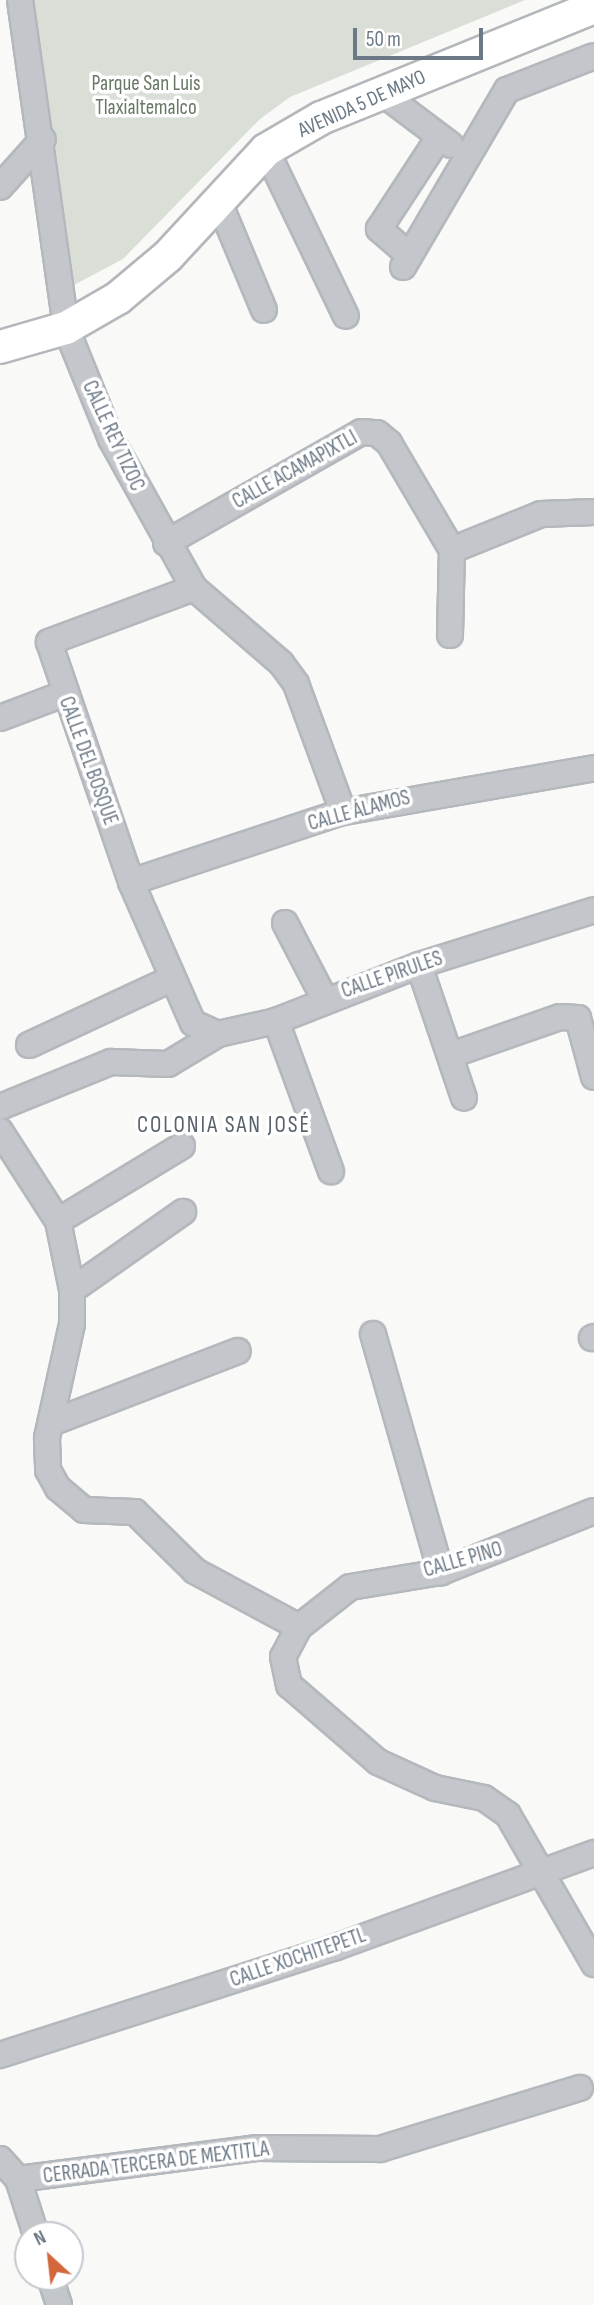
<!DOCTYPE html>
<meta charset="utf-8">
<style>
body{margin:0}
#map{position:relative;width:594px;height:2305px;overflow:hidden;background:#f9f9f7;font-family:"Sofia Sans Condensed",sans-serif}
div>[style]{position:absolute}
.green>*{inset:0;background:#d9ded7}
.roads{filter:drop-shadow(2px 0 #b4b8bc) drop-shadow(-2px 0 #b4b8bc) drop-shadow(0 2px #b4b8bc) drop-shadow(0 -2px #b4b8bc)}
.minor>*{height:24px;margin:-12px;padding:0 12px;transform-origin:12px;border-radius:12px;background:#c3c6ca}
.major>*{height:32px;margin:-16px;padding:0 16px;transform-origin:16px;border-radius:16px;background:#fff}
span{translate:-50% -50%;white-space:nowrap;text-align:center;line-height:1.15;-webkit-text-stroke:7px #fff;paint-order:stroke}
.park-label{font-size:21px;color:#677865}
.street-label{font-size:21px;color:#6b7885}
.neighbourhood-label{font-size:23px;color:#58626b;letter-spacing:2px}
.north{position:absolute;left:14px;top:2221px;width:70px;height:70px;box-sizing:border-box;background:#fff;border:2px solid #c4c9ce;border-radius:50%;rotate:333deg;font-size:19px;font-weight:700;line-height:28px;text-align:center;color:#6b7885}
.north::after{content:'';display:block;margin:auto;width:24px;height:32px;background:#d3683d;clip-path:polygon(50% 0,100% 100%,50% 72%,0 100%)}
.scale{position:absolute;left:353px;top:28px;width:130px;height:32px;box-sizing:border-box;border:4px solid #6b7885;border-top:0;padding-left:9px;font-size:21px;line-height:24px;white-space:nowrap;color:#6b7885;-webkit-text-stroke:5px #fff;paint-order:stroke}
</style>
<div id="map">
<div class="green">
<div style="clip-path:polygon(34px 0,525px 0,290px 97px,260px 119px,123px 259px,72px 286px)"></div>
</div>
<div class="roads">
<div class="minor">
<div style="left:20px;top:0;width:331px;rotate:82deg"></div>
<div style="left:66px;top:328px;width:120px;rotate:67.9deg"></div>
<div style="left:111px;top:439px;width:171px;rotate:60.9deg"></div>
<div style="left:194px;top:588px;width:115px;rotate:40.8deg"></div>
<div style="left:281px;top:663px;width:26px;rotate:54deg"></div>
<div style="left:296px;top:684px;width:136px;rotate:69.8deg"></div>
<div style="left:382px;top:93px;width:86px;rotate:37deg"></div>
<div style="left:266px;top:150px;width:184px;rotate:64.3deg"></div>
<div style="left:0;top:187px;width:64px;rotate:-48.1deg"></div>
<div style="left:218px;top:200px;width:119px;rotate:67.3deg"></div>
<div style="left:409px;top:255px;width:40px;rotate:-139deg"></div>
<div style="left:379px;top:229px;width:108px;rotate:-56.8deg"></div>
<div style="left:403px;top:267px;width:205px;rotate:-59.6deg"></div>
<div style="left:507px;top:90px;width:93px;rotate:-21.3deg"></div>
<div style="left:166px;top:543px;width:224px;rotate:-29.6deg"></div>
<div style="left:361px;top:432px;width:16px;rotate:4deg"></div>
<div style="left:377px;top:433px;width:16px;rotate:40deg"></div>
<div style="left:389px;top:443px;width:124px;rotate:59.5deg"></div>
<div style="left:452px;top:550px;width:96px;rotate:-22deg"></div>
<div style="left:541px;top:514px;width:53px;rotate:-2.2deg"></div>
<div style="left:194px;top:588px;width:155px;rotate:159.6deg"></div>
<div style="left:49px;top:642px;width:254px;rotate:71.1deg"></div>
<div style="left:131px;top:882px;width:154px;rotate:66.3deg"></div>
<div style="left:193px;top:1023px;width:27px;rotate:24deg"></div>
<div style="left:218px;top:1034px;width:59px;rotate:-12.6deg"></div>
<div style="left:276px;top:1021px;width:154px;rotate:-21.4deg"></div>
<div style="left:419px;top:965px;width:183px;rotate:-17.4deg"></div>
<div style="left:450px;top:635px;width:85px;rotate:-88.7deg"></div>
<div style="left:0;top:718px;width:68px;rotate:-20.6deg"></div>
<div style="left:131px;top:882px;width:223px;rotate:-18.3deg"></div>
<div style="left:343px;top:812px;width:255px;rotate:-9.9deg"></div>
<div style="left:285px;top:923px;width:85px;rotate:62.5deg"></div>
<div style="left:419px;top:965px;width:140px;rotate:71.3deg"></div>
<div style="left:276px;top:1021px;width:160px;rotate:69.9deg"></div>
<div style="left:29px;top:1045px;width:154px;rotate:-24.9deg"></div>
<div style="left:451px;top:1055px;width:115px;rotate:-19.2deg"></div>
<div style="left:560px;top:1017px;width:18px;rotate:3deg"></div>
<div style="left:578px;top:1018px;width:61px;rotate:74.8deg"></div>
<div style="left:0;top:1107px;width:120px;rotate:-22.1deg"></div>
<div style="left:111px;top:1062px;width:57px;rotate:2deg"></div>
<div style="left:168px;top:1064px;width:58px;rotate:-31deg"></div>
<div style="left:0;top:1131px;width:107px;rotate:57.2deg"></div>
<div style="left:58px;top:1221px;width:70px;rotate:78.5deg"></div>
<div style="left:72px;top:1290px;width:34px;rotate:90deg"></div>
<div style="left:72px;top:1324px;width:117px;rotate:102.4deg"></div>
<div style="left:47px;top:1438px;width:32px;rotate:88deg"></div>
<div style="left:48px;top:1470px;width:21px;rotate:61deg"></div>
<div style="left:58px;top:1488px;width:34px;rotate:40deg"></div>
<div style="left:84px;top:1510px;width:51px;rotate:2.2deg"></div>
<div style="left:135px;top:1512px;width:84px;rotate:44.5deg"></div>
<div style="left:195px;top:1571px;width:118px;rotate:28.3deg"></div>
<div style="left:58px;top:1221px;width:145px;rotate:-31.2deg"></div>
<div style="left:72px;top:1290px;width:136px;rotate:-35.1deg"></div>
<div style="left:373px;top:1334px;width:248px;rotate:74.1deg"></div>
<div style="left:592px;top:1338px;width:2px;rotate:-27deg"></div>
<div style="left:51px;top:1423px;width:200px;rotate:-21.1deg"></div>
<div style="left:594px;top:1511px;width:165px;rotate:158.3deg"></div>
<div style="left:441px;top:1572px;width:92px;rotate:170.6deg"></div>
<div style="left:350px;top:1587px;width:65px;rotate:141.9deg"></div>
<div style="left:299px;top:1627px;width:34px;rotate:118deg"></div>
<div style="left:283px;top:1657px;width:29px;rotate:78deg"></div>
<div style="left:289px;top:1685px;width:118px;rotate:40.9deg"></div>
<div style="left:378px;top:1762px;width:63px;rotate:24.5deg"></div>
<div style="left:435px;top:1788px;width:50px;rotate:11.5deg"></div>
<div style="left:484px;top:1798px;width:29px;rotate:35deg"></div>
<div style="left:508px;top:1815px;width:172px;rotate:60deg"></div>
<div style="left:0;top:2055px;width:353px;rotate:-17.8deg"></div>
<div style="left:336px;top:1947px;width:275px;rotate:-20deg"></div>
<div style="left:0;top:2159px;width:27px;rotate:48deg"></div>
<div style="left:18px;top:2179px;width:59px;rotate:72.2deg"></div>
<div style="left:18px;top:2179px;width:240px;rotate:-7.4deg"></div>
<div style="left:256px;top:2148px;width:124px;rotate:0.5deg"></div>
<div style="left:380px;top:2149px;width:209px;rotate:-17deg"></div>
<div style="left:50px;top:2277px;width:29px;rotate:72deg"></div>
</div>
<div class="major">
<div style="left:0;top:347px;width:69px;rotate:-16.1deg"></div>
<div style="left:66px;top:328px;width:60px;rotate:-30deg"></div>
<div style="left:118px;top:298px;width:65px;rotate:-40deg"></div>
<div style="left:168px;top:256px;width:144px;rotate:-47.2deg"></div>
<div style="left:266px;top:150px;width:64px;rotate:-30.2deg"></div>
<div style="left:321px;top:118px;width:295px;rotate:-22.1deg"></div>
</div>
</div>
<div class="park-label">
<span style="left:146px;top:96px">Parque San Luis<br>Tlaxialtemalco</span>
</div>
<div class="street-label">
<span style="left:362px;top:104px;rotate:-24deg">AVENIDA 5 DE MAYO</span>
<span style="left:113px;top:436px;rotate:65deg">CALLE REY TIZOC</span>
<span style="left:295px;top:470px;rotate:-29deg">CALLE ACAMAPIXTLI</span>
<span style="left:88px;top:761px;rotate:70deg">CALLE DEL BOSQUE</span>
<span style="left:359px;top:811px;rotate:-15deg">CALLE ÁLAMOS</span>
<span style="left:392px;top:975px;rotate:-19deg">CALLE PIRULES</span>
<span style="left:463px;top:1560px;rotate:-16deg">CALLE PINO</span>
<span style="left:298px;top:1958px;rotate:-19deg">CALLE XOCHITEPETL</span>
<span style="left:156px;top:2163px;rotate:-7deg">CERRADA TERCERA DE MEXTITLA</span>
</div>
<div class="neighbourhood-label">
<span style="left:224px;top:1125px">COLONIA SAN JOSÉ</span>
</div>
<div class="north">N</div>
<div class="scale">50 m</div>
</div>
